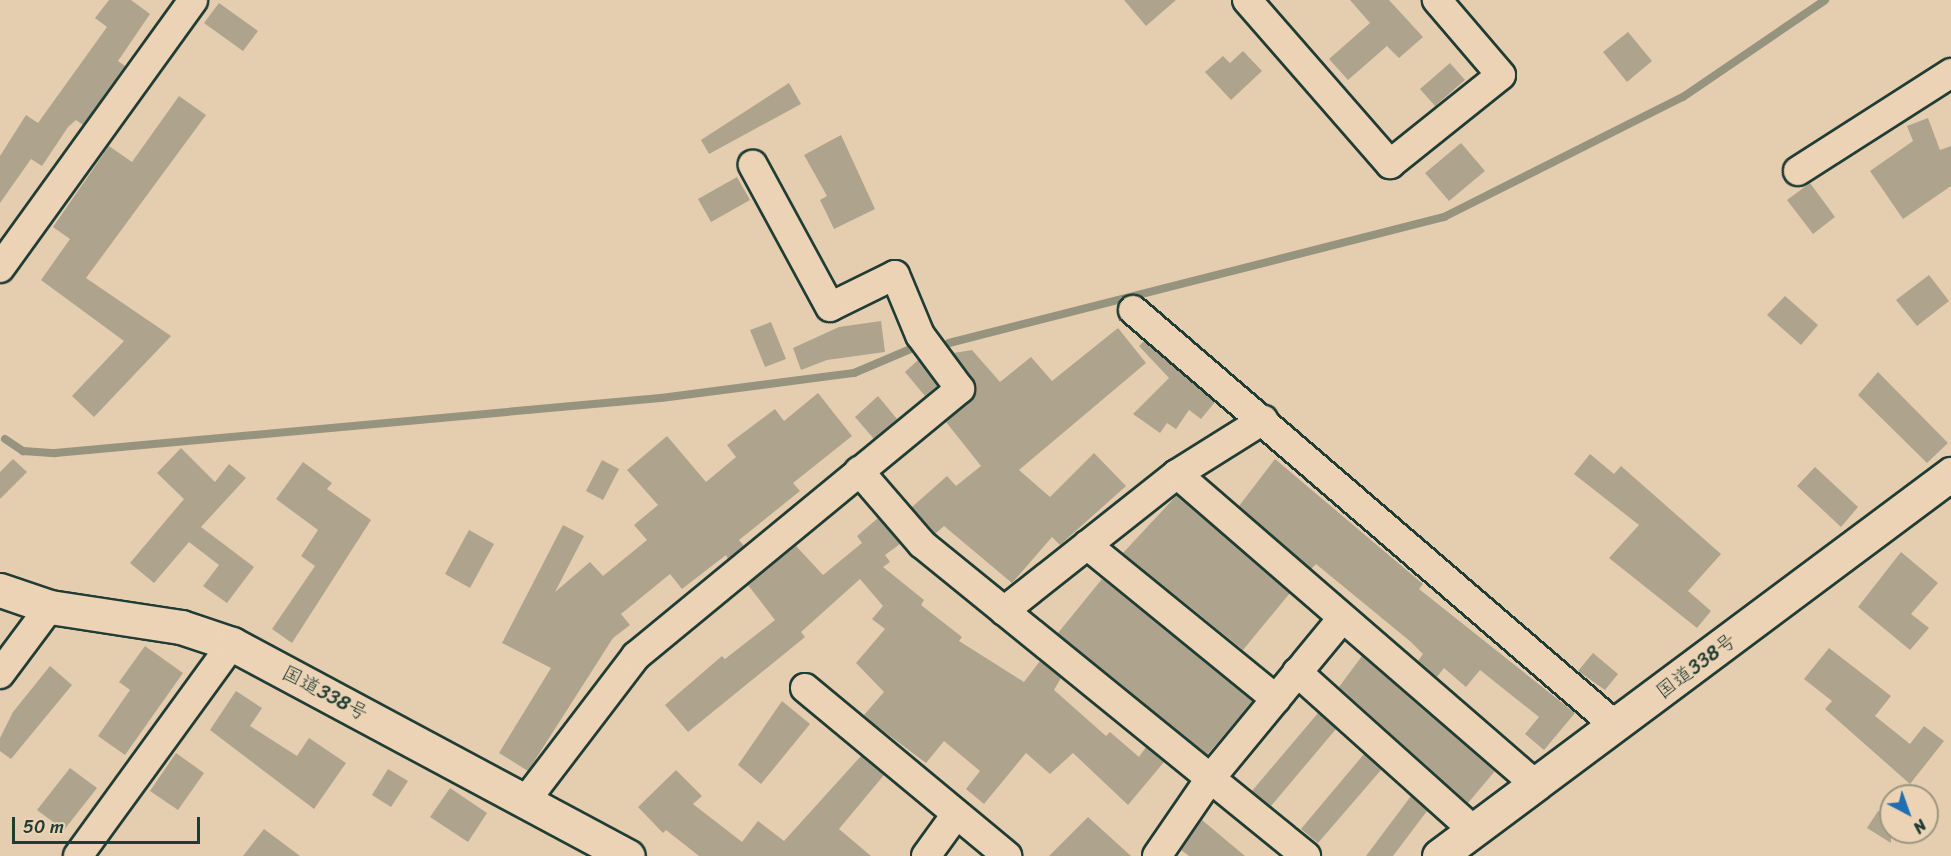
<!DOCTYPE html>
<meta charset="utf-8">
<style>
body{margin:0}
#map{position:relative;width:1951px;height:856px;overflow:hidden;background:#e5cdb0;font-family:Sriracha,"Klee One",sans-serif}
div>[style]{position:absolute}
.stream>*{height:8px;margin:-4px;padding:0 4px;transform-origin:4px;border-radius:4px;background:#96937e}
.building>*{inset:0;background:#aea48d}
.roads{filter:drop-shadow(2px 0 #1f3d34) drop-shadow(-2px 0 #1f3d34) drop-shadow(0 2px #1f3d34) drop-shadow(0 -2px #1f3d34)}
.minor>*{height:28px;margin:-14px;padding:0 14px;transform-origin:14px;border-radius:14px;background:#edd3b5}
.trunk>*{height:33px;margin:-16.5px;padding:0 16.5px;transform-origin:16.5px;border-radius:16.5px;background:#edd3b5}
span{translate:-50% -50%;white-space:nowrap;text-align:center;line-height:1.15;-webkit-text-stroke:4.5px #edd3b5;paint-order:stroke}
.street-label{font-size:20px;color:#1f3d34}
.north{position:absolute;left:1879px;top:784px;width:60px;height:60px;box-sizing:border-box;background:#edd3b5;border:2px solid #9b9781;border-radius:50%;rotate:139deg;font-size:16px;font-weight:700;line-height:24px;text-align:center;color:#1f3d34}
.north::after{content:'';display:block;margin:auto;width:21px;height:27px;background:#1f6fb2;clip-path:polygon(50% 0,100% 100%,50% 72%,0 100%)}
.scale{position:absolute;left:12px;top:817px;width:188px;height:27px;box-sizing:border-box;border:3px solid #1f3d34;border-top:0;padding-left:8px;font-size:18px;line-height:21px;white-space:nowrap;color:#1f3d34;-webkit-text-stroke:4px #edd3b5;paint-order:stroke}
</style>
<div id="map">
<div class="stream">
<div style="left:949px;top:343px;width:511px;rotate:-14.28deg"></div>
<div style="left:1444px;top:217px;width:267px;rotate:-26.7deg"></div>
<div style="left:1683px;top:97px;width:172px;rotate:-34.3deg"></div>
<div style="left:5px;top:439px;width:22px;rotate:34deg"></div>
<div style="left:23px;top:451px;width:32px;rotate:4deg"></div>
<div style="left:55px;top:453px;width:608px;rotate:-5.19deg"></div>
<div style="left:661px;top:398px;width:195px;rotate:-7.4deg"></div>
<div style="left:854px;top:373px;width:64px;rotate:-23deg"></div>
</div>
<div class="building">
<div style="clip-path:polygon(109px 0,131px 0,150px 14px,118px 61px,125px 66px,83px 125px,76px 120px,68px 127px,42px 166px,31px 159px,0 203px,0 156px,26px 115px,38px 123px,107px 27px,95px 18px)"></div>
<div style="clip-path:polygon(1124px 0,1176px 0,1146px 26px)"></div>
<div style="clip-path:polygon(1350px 0,1389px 0,1423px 37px,1399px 58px,1387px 46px,1348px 80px,1329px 59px,1370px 23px)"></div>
<div style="clip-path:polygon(219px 3px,258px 31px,243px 51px,204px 23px)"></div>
<div style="clip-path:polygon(1628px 32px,1652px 61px,1627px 82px,1603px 52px)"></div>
<div style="clip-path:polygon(1243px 51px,1262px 71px,1231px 100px,1205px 72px,1223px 56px,1230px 63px)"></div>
<div style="clip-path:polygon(1450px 63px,1465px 80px,1435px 106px,1420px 89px)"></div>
<div style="clip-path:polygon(789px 83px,801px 104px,709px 154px,701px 140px)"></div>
<div style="clip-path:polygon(179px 96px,206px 115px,86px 278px,171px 336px,94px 417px,72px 396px,124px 341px,41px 280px,70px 239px,53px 227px,109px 146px,132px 162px)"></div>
<div style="clip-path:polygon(1928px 118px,1940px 150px,1951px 146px,1951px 186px,1903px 219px,1870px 171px,1913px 141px,1907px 126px)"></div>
<div style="clip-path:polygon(841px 135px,875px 209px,834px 229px,820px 200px,827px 196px,804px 155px)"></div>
<div style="clip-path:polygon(1461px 143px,1485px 171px,1449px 201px,1425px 173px)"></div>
<div style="clip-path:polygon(737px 177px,750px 200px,711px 222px,698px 199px)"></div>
<div style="clip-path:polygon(1810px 183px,1835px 217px,1813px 234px,1787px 200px)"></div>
<div style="clip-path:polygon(1929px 275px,1949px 301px,1917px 326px,1896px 300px)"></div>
<div style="clip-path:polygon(1785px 296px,1818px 325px,1801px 345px,1767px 315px)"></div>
<div style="clip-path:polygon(881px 321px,885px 352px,827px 360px,801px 370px,793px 348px,839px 327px)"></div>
<div style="clip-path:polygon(771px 322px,786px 359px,765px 367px,750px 330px)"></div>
<div style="clip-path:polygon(1118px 328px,1146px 363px,1019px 470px,1050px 497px,1094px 453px,1126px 486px,1060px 545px,1052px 537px,1012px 583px,944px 526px,935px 534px,912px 507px,947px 476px,956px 486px,981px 466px,946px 422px,971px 401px,976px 387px,954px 353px,972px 350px,1000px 382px,1031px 357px,1052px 381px)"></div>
<div style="clip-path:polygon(1144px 341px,1215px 402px,1201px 419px,1189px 410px,1176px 429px,1167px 423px,1160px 433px,1133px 414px,1169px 378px,1139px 346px)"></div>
<div style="clip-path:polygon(918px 360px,937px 386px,925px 396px,905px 372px)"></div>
<div style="clip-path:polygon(1878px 372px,1948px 443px,1927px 463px,1858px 395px)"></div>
<div style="clip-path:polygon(818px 393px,852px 436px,793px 483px,800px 491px,739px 540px,744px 546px,728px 559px,726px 555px,682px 589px,670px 574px,621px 614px,630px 625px,613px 638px,528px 771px,499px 753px,551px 668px,502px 643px,563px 525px,584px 536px,555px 592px,590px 562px,603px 576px,647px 540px,634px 525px,658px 505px,627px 470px,667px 436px,706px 482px,736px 457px,727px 445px,775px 409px,784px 421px)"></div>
<div style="clip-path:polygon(878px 396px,897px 419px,874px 439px,855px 417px)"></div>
<div style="clip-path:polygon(181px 448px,215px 482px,229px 464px,246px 478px,201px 527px,254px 567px,227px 603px,203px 586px,219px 565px,189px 542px,154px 583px,130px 563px,184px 499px,157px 473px)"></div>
<div style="clip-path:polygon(1590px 454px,1614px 474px,1621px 466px,1721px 554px,1688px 591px,1711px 611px,1697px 628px,1609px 558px,1639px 525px,1574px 474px)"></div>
<div style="clip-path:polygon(13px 459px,27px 472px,0 499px,0 472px)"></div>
<div style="clip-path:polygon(1275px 459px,1423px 584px,1419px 589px,1575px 713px,1544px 750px,1525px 734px,1539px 717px,1480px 670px,1466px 687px,1444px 668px,1437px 677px,1418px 661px,1423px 654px,1411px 642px,1316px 564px,1311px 569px,1239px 506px)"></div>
<div style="clip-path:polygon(602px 460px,619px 469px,603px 500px,586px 491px)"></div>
<div style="clip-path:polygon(303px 462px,332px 483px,327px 489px,371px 520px,292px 643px,272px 629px,315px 566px,301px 556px,318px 530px,276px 499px)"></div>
<div style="clip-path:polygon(1815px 467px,1858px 507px,1841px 527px,1797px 486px)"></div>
<div style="clip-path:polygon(1177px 495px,1290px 593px,1243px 650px,1123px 553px)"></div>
<div style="clip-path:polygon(878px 518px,900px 544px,885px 555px,890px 562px,883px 567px,924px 600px,921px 605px,962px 637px,959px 641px,1024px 682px,1040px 661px,1061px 678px,1054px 690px,1106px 736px,1110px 732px,1139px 757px,1146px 747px,1164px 762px,1128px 805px,1073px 753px,1050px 774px,1026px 753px,984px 804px,966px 789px,980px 771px,944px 741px,926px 763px,874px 724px,864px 715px,884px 692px,856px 663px,885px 629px,872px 619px,883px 606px,860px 579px,801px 632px,805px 637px,688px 732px,665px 705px,722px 656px,725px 659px,775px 620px,748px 585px,796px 546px,823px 575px,862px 543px,857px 536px)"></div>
<div style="clip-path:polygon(469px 530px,494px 544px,470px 588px,445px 574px)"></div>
<div style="clip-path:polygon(1901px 552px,1938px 583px,1911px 614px,1929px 628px,1910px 650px,1858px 607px)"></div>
<div style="clip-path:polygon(1102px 579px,1253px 701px,1207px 755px,1058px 633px)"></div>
<div style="clip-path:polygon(145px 646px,183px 673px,125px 755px,98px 736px,130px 690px,119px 682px)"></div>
<div style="clip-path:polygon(1829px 648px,1891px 696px,1875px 716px,1910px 744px,1924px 726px,1944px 741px,1910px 784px,1825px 709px,1832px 701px,1804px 679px)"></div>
<div style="clip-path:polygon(1593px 653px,1618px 674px,1605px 690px,1578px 671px)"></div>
<div style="clip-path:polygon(1362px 656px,1495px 771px,1468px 803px,1339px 687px)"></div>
<div style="clip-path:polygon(50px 666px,72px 685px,11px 759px,0 751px,0 738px,13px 712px)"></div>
<div style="clip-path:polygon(236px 691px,262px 708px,250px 726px,297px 756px,309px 738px,346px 763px,314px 809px,210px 730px)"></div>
<div style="clip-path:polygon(782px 701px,810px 724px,761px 784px,738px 765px)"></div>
<div style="clip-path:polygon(1318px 713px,1336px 729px,1271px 806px,1252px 791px)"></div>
<div style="clip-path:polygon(176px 753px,204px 773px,178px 810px,150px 791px)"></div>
<div style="clip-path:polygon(1364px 754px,1381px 770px,1318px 843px,1301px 829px)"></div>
<div style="clip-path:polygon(861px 756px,884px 775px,839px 829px,871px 856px,699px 856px,666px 830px,663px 833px,638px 807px,676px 770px,702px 796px,693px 804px,742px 842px,758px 821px,784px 841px)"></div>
<div style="clip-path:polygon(70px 768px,97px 788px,64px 830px,37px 810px)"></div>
<div style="clip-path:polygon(388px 769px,408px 781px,391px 807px,372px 795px)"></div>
<div style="clip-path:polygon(450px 788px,487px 813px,468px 842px,430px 817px)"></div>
<div style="clip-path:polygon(1411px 796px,1427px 811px,1393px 856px,1366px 856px)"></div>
<div style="clip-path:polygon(1878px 811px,1891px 819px,1891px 843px,1867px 828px)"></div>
<div style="clip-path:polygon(1088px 817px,1131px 856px,1049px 856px)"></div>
<div style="clip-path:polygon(1202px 820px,1245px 856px,1189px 856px,1181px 850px)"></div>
<div style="clip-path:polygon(264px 829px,300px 856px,243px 856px)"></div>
</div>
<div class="roads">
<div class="minor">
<div style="left:1247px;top:0;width:218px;rotate:48.9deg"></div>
<div style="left:1390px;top:164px;width:142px;rotate:-38.7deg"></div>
<div style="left:1501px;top:75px;width:99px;rotate:-130.5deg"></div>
<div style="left:1798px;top:171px;width:182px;rotate:-32.6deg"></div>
<div style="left:0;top:268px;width:330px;rotate:-54.2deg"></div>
<div style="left:1133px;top:310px;width:637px;rotate:40.74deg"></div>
<div style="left:859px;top:471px;width:96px;rotate:49.2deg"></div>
<div style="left:922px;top:544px;width:495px;rotate:39.1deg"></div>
<div style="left:1177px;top:474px;width:475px;rotate:40.9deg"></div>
<div style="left:1087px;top:545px;width:244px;rotate:39.2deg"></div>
<div style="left:1004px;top:611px;width:221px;rotate:-38.4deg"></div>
<div style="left:1177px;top:474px;width:102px;rotate:-32.1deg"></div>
<div style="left:1297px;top:672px;width:238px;rotate:41.9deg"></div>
<div style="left:0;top:674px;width:84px;rotate:-53.3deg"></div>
<div style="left:805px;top:688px;width:263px;rotate:39.7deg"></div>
<div style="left:527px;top:799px;width:180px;rotate:-52.7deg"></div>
<div style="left:636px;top:656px;width:420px;rotate:-39.5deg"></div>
<div style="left:960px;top:389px;width:67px;rotate:-126.5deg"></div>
<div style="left:920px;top:335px;width:65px;rotate:-112.6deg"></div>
<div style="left:895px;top:275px;width:72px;rotate:153.8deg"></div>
<div style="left:830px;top:307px;width:162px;rotate:-118.5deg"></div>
<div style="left:78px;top:856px;width:262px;rotate:-54deg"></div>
<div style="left:926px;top:856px;width:49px;rotate:-54.1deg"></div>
<div style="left:1157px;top:856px;width:92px;rotate:-55.6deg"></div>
<div style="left:1209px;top:780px;width:207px;rotate:-50.5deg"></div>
</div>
<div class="trunk">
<div style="left:0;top:590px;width:53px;rotate:18.8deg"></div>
<div style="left:50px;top:607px;width:133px;rotate:8.7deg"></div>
<div style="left:181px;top:627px;width:54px;rotate:18.4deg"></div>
<div style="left:232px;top:644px;width:449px;rotate:28.2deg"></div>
<div style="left:1439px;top:856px;width:639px;rotate:-36.73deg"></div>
</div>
</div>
<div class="street-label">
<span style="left:1696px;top:666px;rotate:-37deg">国道338号</span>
<span style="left:325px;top:693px;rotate:28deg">国道338号</span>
</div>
<div class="north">N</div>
<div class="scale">50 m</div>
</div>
